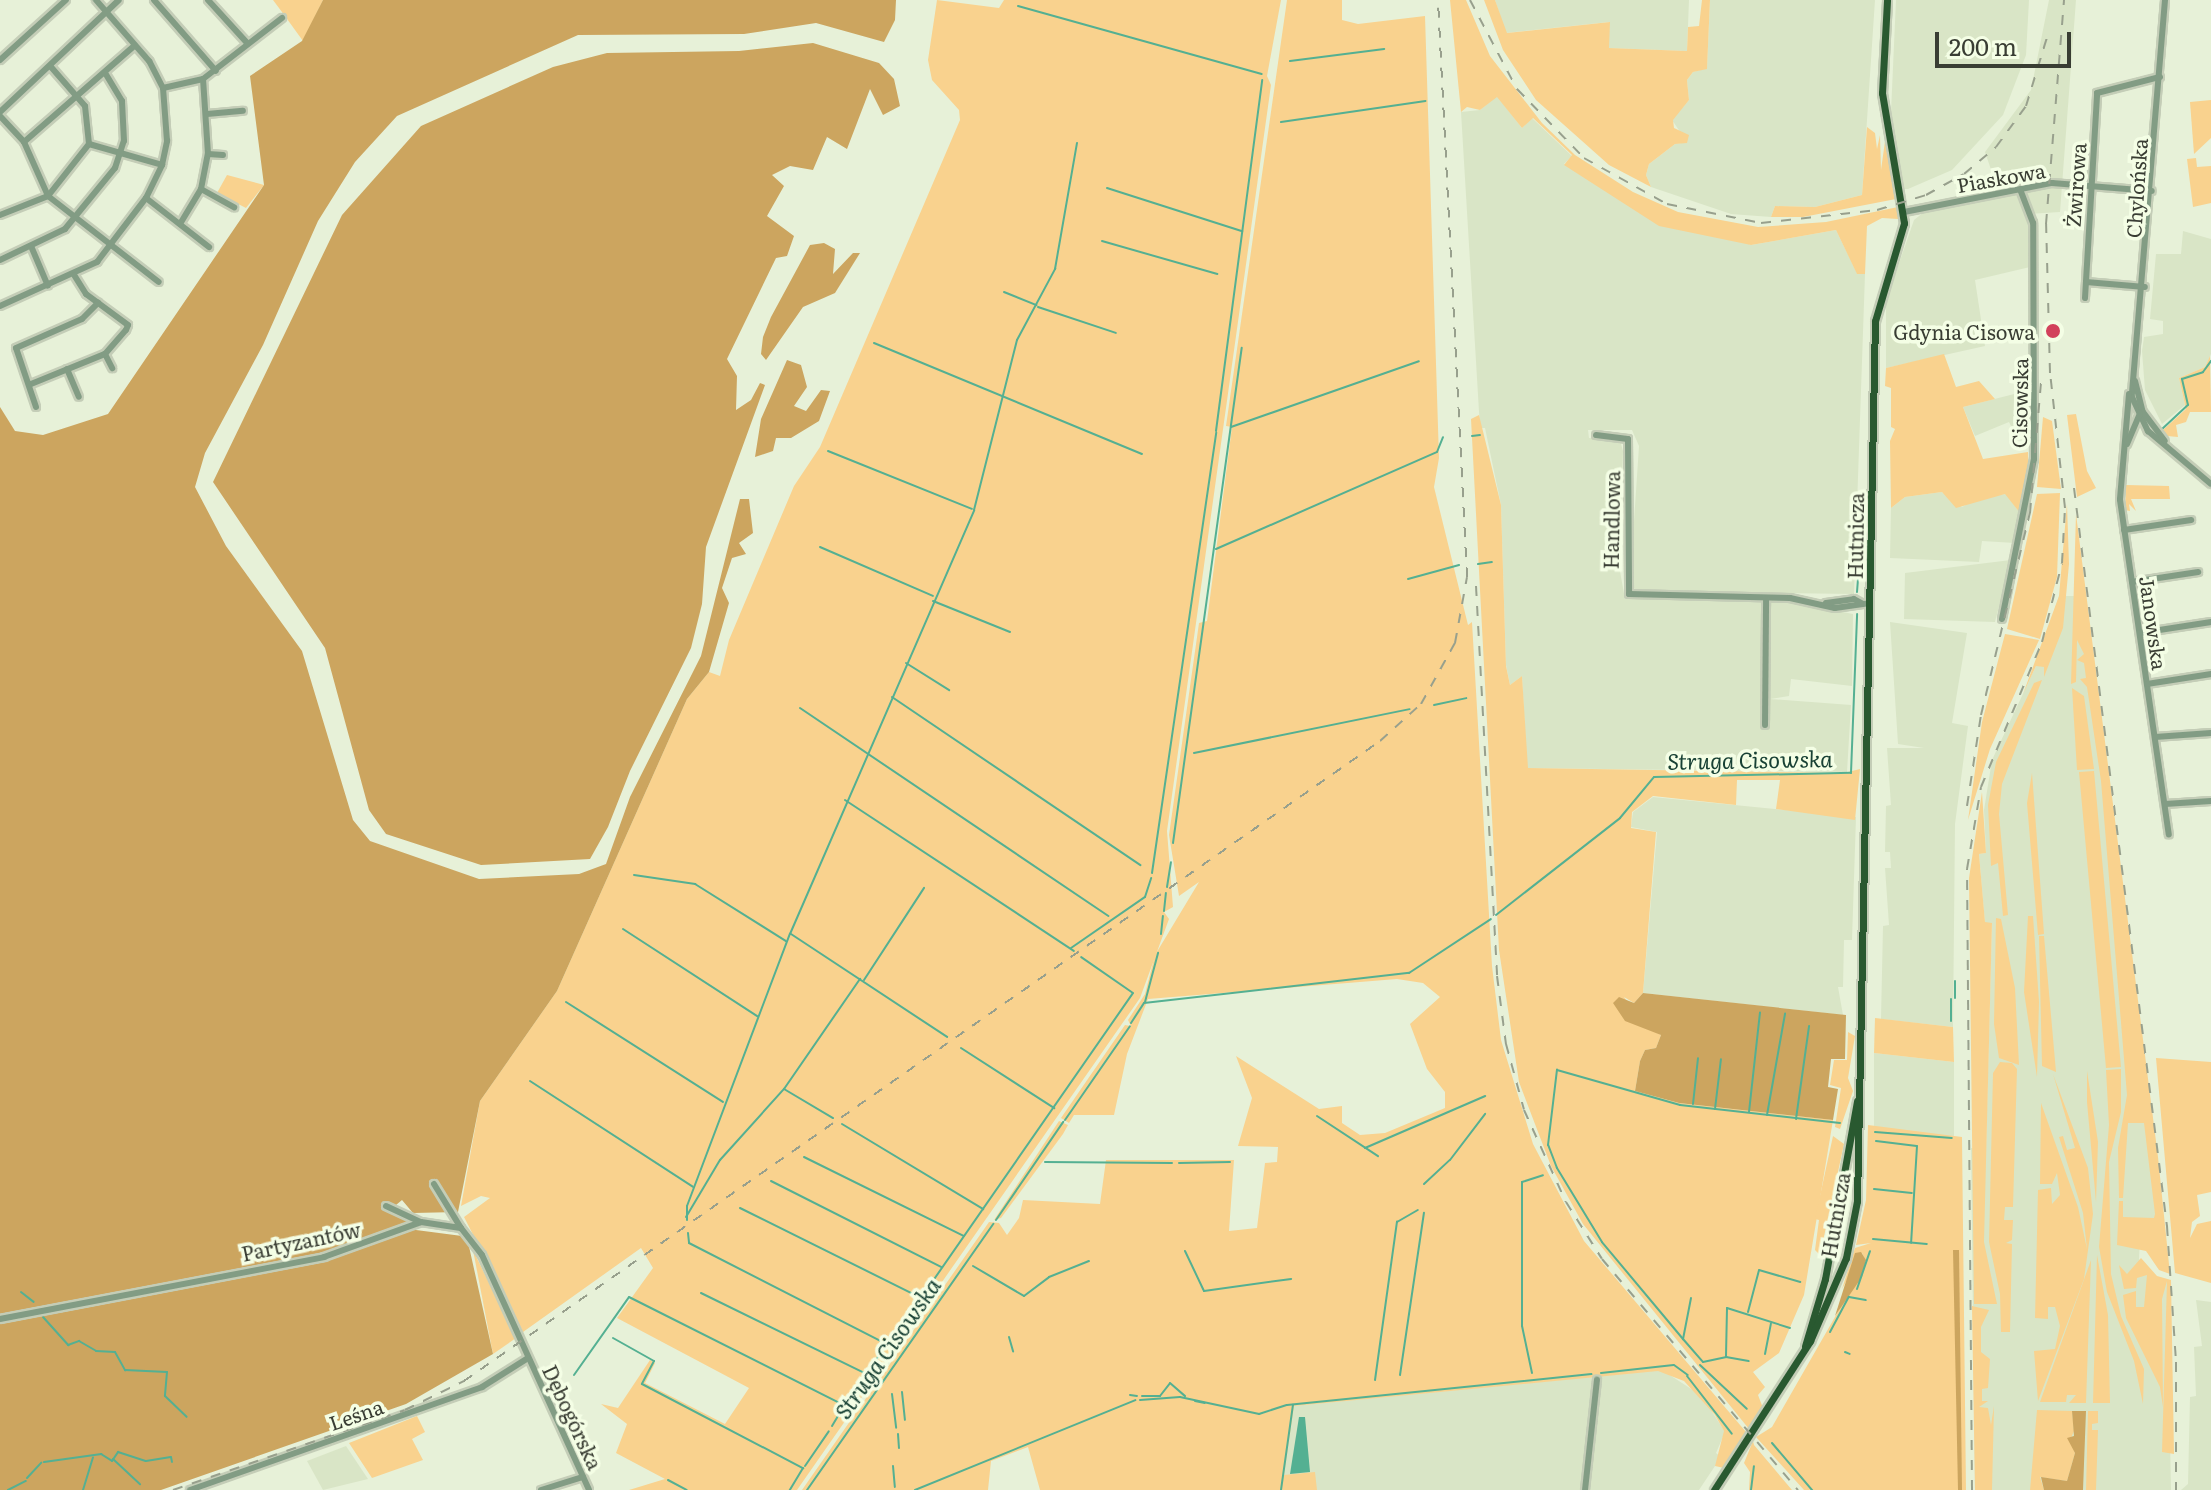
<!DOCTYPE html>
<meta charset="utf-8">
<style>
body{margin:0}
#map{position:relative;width:2211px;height:1490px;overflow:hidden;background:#e7f1d8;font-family:Literata,serif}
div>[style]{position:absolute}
.built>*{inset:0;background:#d9e5c6}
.green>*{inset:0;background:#f9d28e}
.forest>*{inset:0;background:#cca55f}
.water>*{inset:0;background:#54b092}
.stream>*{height:2px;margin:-1px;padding:0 1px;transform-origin:1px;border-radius:1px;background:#54b092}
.roads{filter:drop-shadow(2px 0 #c4cdb7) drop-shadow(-2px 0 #c4cdb7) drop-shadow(0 2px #c4cdb7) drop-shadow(0 -2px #c4cdb7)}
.minor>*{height:6px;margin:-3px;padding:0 3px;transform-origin:3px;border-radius:3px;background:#829c84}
.major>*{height:7px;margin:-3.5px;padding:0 3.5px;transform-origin:3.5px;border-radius:3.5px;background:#295930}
.rail>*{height:2px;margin-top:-1px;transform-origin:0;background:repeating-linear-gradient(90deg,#98a08d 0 10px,transparent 0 20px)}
.dots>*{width:22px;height:22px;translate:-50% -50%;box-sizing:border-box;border:4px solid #f4fee5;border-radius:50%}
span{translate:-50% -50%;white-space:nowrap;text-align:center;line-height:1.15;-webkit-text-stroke:7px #f4fee5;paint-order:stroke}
.street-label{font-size:20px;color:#393d33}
.poi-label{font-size:20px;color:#393d33}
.right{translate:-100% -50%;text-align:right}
.water-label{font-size:22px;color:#184134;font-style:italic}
.scale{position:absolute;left:1935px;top:32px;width:136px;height:36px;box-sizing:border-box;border:4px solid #393d33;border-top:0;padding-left:10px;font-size:24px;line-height:28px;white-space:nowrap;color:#393d33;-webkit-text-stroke:6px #f4fee5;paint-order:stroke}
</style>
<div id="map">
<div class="built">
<div style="clip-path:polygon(1495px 0,1689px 0,1687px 51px,1609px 48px,1609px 22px,1506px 33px)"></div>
<div style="clip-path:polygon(1710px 0,1875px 0,1862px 195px,1815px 207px,1775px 206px,1771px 217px,1731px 214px,1651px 187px,1646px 175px,1649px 164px,1675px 144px,1687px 142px,1672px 120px,1689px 100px,1687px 80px,1693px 72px,1707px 68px)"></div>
<div style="clip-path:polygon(1896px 0,2029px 0,2026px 55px,2003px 115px,1952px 170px,1908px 189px,1904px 189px,1891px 112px)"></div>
<div style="clip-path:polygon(2049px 0,2076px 0,2060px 212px,2030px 214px,2030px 267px,1975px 280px,1985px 346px,1886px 368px,1886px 301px,1914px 220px,1924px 212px,2000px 196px,1985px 152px,2031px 90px)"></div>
<div style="clip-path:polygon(1497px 96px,1522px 128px,1532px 118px,1572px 156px,1564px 164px,1751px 245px,1836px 230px,1857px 273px,1865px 274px,1854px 594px,1636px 591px,1630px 582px,1639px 446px,1632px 430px,1588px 430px,1589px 438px,1620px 440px,1623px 451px,1619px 566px,1625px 599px,1786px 601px,1853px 614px,1852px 686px,1791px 679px,1789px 696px,1770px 699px,1851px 705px,1847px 772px,1527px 768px,1522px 676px,1510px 685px,1506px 665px,1501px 505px,1485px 428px,1480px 428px,1461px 112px,1480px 110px)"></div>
<div style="clip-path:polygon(2183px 231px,2211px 239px,2211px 354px,2205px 367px,2179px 378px,2185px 405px,2162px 424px,2145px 390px,2142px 351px,2144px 337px,2163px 334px,2163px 321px,2150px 319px,2156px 254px,2181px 254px)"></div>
<div style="clip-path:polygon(2030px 390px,2029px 413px,2016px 418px,2024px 435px,2016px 436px,2009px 422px,1975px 436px,1963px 407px)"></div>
<div style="clip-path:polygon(1942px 492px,1962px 507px,1981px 497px,2006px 494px,2020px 513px,2015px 543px,1982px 541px,1979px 562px,1890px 558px,1891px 508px,1905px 497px)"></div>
<div style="clip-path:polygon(2011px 560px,1995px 622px,1904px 619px,1905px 573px)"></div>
<div style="clip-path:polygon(2059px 596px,2083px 596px,2163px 1240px,2140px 1238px,2139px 1259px,2156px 1281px,2167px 1281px,2171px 1490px,1975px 1490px,1971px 1148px,1986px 1148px,1992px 923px,1985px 923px,1979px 854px,1986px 853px,1984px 810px,1992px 760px,2036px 666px)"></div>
<div style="clip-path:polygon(1890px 622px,1967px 633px,1952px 723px,1968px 726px,1955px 824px,1953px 1027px,1881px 1019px,1883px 926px,1889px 925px,1885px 868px,1891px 868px,1890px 852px,1885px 852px,1886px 806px,1891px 805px,1887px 748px,1924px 748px,1898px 744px)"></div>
<div style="clip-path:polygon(1653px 797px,1856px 817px,1852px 940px,1844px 940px,1843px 987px,1838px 987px,1843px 1015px,1643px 993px,1657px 832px,1631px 827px,1633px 812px)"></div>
<div style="clip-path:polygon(1874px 1053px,1954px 1062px,1954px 1137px,1874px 1128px)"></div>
<div style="clip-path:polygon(2196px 1300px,2211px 1302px,2211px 1490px,2181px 1490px,2188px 1484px,2190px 1397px,2196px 1396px,2194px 1347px,2202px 1346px)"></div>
<div style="clip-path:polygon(1662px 1370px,1702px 1396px,1725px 1432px,1716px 1453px,1721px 1457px,1699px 1490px,1282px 1490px,1293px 1406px)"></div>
<div style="clip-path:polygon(346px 1446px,368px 1479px,323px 1490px,307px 1461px)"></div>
</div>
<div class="green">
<div style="clip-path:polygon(273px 0,323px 0,303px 41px,282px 12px)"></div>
<div style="clip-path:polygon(937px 0,999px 8px,1004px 0,1281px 0,1267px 76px,1271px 85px,1167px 831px,1173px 907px,1164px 912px,1169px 919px,1140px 998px,797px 1490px,629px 1490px,665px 1479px,616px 1453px,627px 1424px,601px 1404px,618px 1408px,650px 1360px,655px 1363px,645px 1383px,725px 1424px,749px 1388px,617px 1318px,653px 1268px,641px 1248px,523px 1332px,464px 1217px,490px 1198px,481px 1196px,461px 1206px,480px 1101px,557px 991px,687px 699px,709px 672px,720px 676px,729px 640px,794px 486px,820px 447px,960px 120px,959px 110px,932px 80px,928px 60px)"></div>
<div style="clip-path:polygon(1287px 0,1342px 0,1342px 20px,1358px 24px,1425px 16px,1439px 458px,1434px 487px,1468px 625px,1472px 622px,1492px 966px,1501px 1040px,1533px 1144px,1584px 1241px,1746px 1432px,1724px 1468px,1715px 1466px,1724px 1431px,1715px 1415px,1684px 1381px,1658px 1371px,1294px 1406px,1284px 1475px,1315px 1472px,1317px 1490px,1040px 1490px,1028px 1447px,991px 1461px,988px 1490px,802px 1490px,989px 1222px,999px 1223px,1007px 1235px,1019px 1218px,1023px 1200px,1100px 1204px,1106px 1160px,1234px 1160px,1229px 1231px,1257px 1228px,1265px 1163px,1277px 1162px,1278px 1147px,1238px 1146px,1252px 1098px,1236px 1056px,1319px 1109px,1342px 1106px,1342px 1123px,1360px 1135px,1385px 1133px,1445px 1108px,1445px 1092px,1427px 1069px,1410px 1024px,1440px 997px,1423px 983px,1397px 979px,1148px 999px,1127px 1054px,1114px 1115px,1074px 1115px,1069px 1123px,1061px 1118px,1125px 1025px,1131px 1026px,1128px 1020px,1145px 994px,1155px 955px,1199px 882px,1179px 896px,1169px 835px,1199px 623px,1207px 621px,1232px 427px,1226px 426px)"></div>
<div style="clip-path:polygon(1450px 0,1466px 0,1490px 56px,1542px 123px,1575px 155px,1633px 192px,1678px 212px,1758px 227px,1826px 222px,1898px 207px,1898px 219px,1882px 218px,1867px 226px,1865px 274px,1857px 274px,1836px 230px,1751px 245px,1659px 226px,1564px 165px,1572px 155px,1533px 118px,1522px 128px,1497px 97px,1480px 110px,1467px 107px,1461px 112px)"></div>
<div style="clip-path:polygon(1484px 0,1495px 0,1507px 33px,1610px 22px,1609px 48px,1687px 51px,1688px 27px,1699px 26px,1702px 0,1710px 0,1707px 69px,1693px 72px,1687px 80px,1689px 100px,1673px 120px,1674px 128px,1689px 135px,1687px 143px,1675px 144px,1649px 164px,1646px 175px,1651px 187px,1609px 165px,1536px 100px,1503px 50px)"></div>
<div style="clip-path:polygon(2211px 100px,2211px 138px,2194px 154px,2190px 102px)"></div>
<div style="clip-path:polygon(1867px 127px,1875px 133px,1877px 149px,1880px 135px,1881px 170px,1886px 134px,1896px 199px,1803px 217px,1771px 217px,1775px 206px,1815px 207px,1862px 195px)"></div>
<div style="clip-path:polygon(2196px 158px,2197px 167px,2211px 166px,2211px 203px,2193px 207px,2187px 159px)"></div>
<div style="clip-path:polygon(227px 175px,264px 185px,246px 208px,217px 193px)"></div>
<div style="clip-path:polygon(1944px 354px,1956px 387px,1979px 381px,1995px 399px,1963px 407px,1983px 459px,2028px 452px,2029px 477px,2015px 543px,2020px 513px,2005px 494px,1956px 508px,1942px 492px,1905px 497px,1891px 508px,1890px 441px,1895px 429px,1891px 427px,1891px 388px,1885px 386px,1886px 368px)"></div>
<div style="clip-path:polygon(2210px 356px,2211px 412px,2190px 412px,2186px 422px,2176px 425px,2178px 437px,2167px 436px,2163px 430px,2186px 409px,2179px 378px,2205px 367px)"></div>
<div style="clip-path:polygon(2076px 414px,2087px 471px,2096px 488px,2077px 497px,2067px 415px)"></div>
<div style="clip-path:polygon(1479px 415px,1501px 505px,1506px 666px,1510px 685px,1522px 676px,1528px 768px,1844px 773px,1860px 769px,1855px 820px,1776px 809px,1780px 780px,1737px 780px,1736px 805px,1653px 796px,1632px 812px,1631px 828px,1656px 832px,1643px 993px,1634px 1003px,1624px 997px,1643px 1025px,1661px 1035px,1656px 1048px,1645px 1050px,1640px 1061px,1635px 1091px,1679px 1103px,1833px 1120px,1804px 1295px,1779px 1353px,1753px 1372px,1765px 1387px,1758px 1395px,1763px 1408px,1749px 1429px,1583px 1224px,1551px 1166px,1519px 1082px,1499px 950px,1471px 419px)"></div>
<div style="clip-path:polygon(2043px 417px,2052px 421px,2061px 489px,2037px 487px)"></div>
<div style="clip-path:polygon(2169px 486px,2170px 499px,2131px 499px,2136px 511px,2129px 504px,2130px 511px,2125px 510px,2126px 485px)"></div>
<div style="clip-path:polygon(2060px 493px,2057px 577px,2040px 639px,2007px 629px,2037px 494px)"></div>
<div style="clip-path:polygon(2067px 504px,2069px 564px,2063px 628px,2044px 677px,2044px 667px,2036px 666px,2023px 694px,2059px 596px)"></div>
<div style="clip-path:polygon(2076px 514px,2158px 1157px,2170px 1274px,2159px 1270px,2146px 1251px,2117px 1245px,2119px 1201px,2123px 1201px,2123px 1217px,2154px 1218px,2155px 1214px,2144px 1123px,2128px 1123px,2123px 1198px,2119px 1198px,2118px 1148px,2127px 1095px,2101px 781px,2087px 687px,2080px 679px,2086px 678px,2084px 663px,2077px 660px,2084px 654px,2077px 640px,2076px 682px,2071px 684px)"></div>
<div style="clip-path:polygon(2005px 634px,2039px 640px,1990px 749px,1968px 820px,1982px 722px)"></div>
<div style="clip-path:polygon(2042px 680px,2002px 784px,1999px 814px,2008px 915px,2003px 916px,1998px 863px,1991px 866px,1988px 805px,1996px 762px,2034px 683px)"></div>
<div style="clip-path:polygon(2072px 688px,2084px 696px,2094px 769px,2077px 770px)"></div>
<div style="clip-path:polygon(2094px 771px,2121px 1067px,2106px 1068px,2079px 772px)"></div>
<div style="clip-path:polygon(2032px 773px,2044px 934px,2038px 935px,2027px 803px)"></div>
<div style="clip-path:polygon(1982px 792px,1986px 853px,1979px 854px,1985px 922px,1992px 923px,1984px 1242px,1997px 1304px,1974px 1304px,1969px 878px)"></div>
<div style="clip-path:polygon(2028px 916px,2033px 916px,2039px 1002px,2037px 1077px,2024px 992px)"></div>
<div style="clip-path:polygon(1996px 918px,2001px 919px,2015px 988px,2019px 1065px,1999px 1058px,1994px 1024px)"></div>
<div style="clip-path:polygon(2039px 936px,2044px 936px,2056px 1072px,2042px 1066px)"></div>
<div style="clip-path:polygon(1875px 1018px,1953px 1027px,1954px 1062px,1874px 1053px)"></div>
<div style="clip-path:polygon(1848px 1032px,1855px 1036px,1848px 1078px,1853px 1091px,1840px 1129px,1835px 1127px,1841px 1088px,1830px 1085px,1834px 1060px,1847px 1060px)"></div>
<div style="clip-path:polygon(2156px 1058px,2211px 1062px,2211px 1192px,2197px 1195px,2200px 1216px,2192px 1222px,2190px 1238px,2197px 1224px,2211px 1221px,2211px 1283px,2175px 1273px)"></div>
<div style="clip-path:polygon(2000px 1062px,2012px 1063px,2017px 1069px,2013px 1207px,2005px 1207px,2004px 1220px,2013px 1220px,2012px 1240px,2006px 1243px,2012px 1244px,2010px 1332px,2001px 1332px,2000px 1294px,1989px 1242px,1993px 1073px)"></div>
<div style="clip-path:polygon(2121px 1069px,2121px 1112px,2109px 1162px,2111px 1274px,2121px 1316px,2144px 1369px,2143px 1404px,2134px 1361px,2107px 1292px,2099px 1247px,2109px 1125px,2106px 1070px)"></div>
<div style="clip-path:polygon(2087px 1071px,2098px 1142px,2096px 1202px,2087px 1102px)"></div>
<div style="clip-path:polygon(2053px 1074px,2088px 1168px,2093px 1214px,2084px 1279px,2038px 1401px,2034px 1351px,2055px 1349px,2060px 1326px,2055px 1307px,2048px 1307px,2048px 1319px,2035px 1318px,2038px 1190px,2051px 1188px,2052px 1204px,2060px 1195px,2057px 1173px,2052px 1184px,2040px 1184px,2041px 1103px,2078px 1207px,2087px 1249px,2083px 1213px,2059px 1137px,2063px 1136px,2067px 1150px,2075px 1148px)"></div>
<div style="clip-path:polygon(1059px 1121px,1068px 1125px,1063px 1134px,1001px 1218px,994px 1220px)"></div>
<div style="clip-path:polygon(1868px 1125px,1962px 1137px,1966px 1490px,1804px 1490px,1756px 1437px,1772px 1427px,1839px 1310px,1865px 1259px,1862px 1253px,1842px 1289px,1855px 1248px,1871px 1243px,1856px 1245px,1866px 1200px)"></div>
<div style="clip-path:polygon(1833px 1136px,1844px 1144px,1820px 1255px,1815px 1250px,1819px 1220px,1815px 1219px)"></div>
<div style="clip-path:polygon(473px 1250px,516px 1338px,493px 1354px)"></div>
<div style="clip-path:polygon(2097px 1255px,2108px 1315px,2110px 1403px,2093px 1403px)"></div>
<div style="clip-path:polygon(2141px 1258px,2157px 1276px,2171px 1280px,2174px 1454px,2162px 1452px,2167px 1281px,2162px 1299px,2163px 1407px,2160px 1387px,2126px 1318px,2123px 1295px,2136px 1291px,2136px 1307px,2144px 1307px,2147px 1275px,2137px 1278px,2136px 1288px,2124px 1289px,2119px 1265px,2127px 1274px)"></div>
<div style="clip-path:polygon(2091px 1260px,2086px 1403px,2069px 1403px,2076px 1395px,2067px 1395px,2066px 1402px,2040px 1402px)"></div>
<div style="clip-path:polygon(1972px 1306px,1989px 1310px,1981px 1327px,1981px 1352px,1990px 1359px,1988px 1388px,1982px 1389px,1982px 1401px,1988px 1401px,1979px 1407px,1988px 1408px,1991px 1425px,1994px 1406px,1992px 1490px,1975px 1490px)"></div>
<div style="clip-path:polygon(2037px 1410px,2072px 1411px,2074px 1431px,2070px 1440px,2075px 1453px,2067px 1481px,2040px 1477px,2044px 1490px,2030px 1490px)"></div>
<div style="clip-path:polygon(2088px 1411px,2098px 1411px,2098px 1423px,2092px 1424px,2092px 1430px,2098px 1430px,2096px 1490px,2086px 1490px)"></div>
<div style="clip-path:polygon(417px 1416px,425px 1432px,412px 1439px,423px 1460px,372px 1478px,349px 1443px)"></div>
<div style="clip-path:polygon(1753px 1441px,1754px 1445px,1792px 1490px,1749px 1490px,1750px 1472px,1744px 1463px)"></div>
</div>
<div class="forest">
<div style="clip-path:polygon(323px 0,896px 0,895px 20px,884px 42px,816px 23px,744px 34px,578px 35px,397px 116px,355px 162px,318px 221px,263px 345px,205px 453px,195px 487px,226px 546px,302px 651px,353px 820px,370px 841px,479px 879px,579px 874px,606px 864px,630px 797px,701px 656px,740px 499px,749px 499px,753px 533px,739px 543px,746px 554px,732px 558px,722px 588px,729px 603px,709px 672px,687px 699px,557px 991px,480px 1101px,458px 1212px,413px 1213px,402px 1200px,396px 1205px,416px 1230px,462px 1236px,468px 1242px,493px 1354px,406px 1404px,161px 1490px,0 1490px,0 407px,15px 431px,43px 435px,108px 414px,264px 185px,250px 76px,302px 41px)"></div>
<div style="clip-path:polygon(813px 43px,879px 63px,894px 79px,900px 106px,883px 115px,870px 89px,847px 149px,827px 137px,813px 170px,790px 166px,772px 175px,784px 186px,767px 216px,794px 236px,787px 256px,776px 258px,727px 359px,737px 376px,736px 410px,751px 400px,760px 383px,765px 385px,706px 547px,702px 604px,691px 648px,630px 771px,608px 827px,590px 859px,481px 865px,386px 834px,369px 810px,325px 648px,213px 482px,342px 215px,421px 126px,553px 67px,607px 53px,739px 51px)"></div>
<div style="clip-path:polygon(824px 243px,835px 249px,833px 274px,853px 253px,860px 253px,835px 293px,803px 307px,766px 360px,761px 354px,763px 337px,771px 317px,810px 245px)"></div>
<div style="clip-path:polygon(787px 360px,801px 365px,807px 387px,794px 406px,806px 411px,821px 390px,830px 391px,819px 421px,791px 438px,776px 438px,773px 451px,755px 457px,761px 419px)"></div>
<div style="clip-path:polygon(1643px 993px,1846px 1015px,1845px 1059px,1831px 1059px,1828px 1087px,1838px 1089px,1833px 1120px,1679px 1103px,1635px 1091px,1640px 1061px,1645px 1050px,1656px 1048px,1661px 1035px,1625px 1021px,1613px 1003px,1619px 997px,1634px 1003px)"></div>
<div style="clip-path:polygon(1953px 1250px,1959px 1250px,1962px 1490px,1958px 1490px)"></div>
<div style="clip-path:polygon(1861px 1252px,1866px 1260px,1862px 1277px,1835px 1316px,1855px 1253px)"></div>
<div style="clip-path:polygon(2072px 1411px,2086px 1411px,2083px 1490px,2044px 1490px,2041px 1477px,2067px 1481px,2075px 1453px,2067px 1438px,2074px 1436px)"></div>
</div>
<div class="water">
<div style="clip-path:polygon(1299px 1417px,1305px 1417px,1310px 1472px,1290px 1474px)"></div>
</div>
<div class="stream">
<div style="left:1018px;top:6px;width:253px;rotate:15.6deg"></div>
<div style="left:1290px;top:61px;width:95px;rotate:-7.3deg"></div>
<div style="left:1281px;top:122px;width:146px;rotate:-8.3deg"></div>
<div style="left:1107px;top:188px;width:142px;rotate:17.7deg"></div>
<div style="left:1102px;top:241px;width:120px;rotate:16deg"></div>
<div style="left:1004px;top:292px;width:35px;rotate:22deg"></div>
<div style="left:1038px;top:307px;width:82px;rotate:18.4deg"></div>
<div style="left:874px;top:343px;width:290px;rotate:22.5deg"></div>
<div style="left:1231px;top:427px;width:199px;rotate:-19.3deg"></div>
<div style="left:2161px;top:430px;width:37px;rotate:-43deg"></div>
<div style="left:2188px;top:405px;width:27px;rotate:-103deg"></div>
<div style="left:2182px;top:379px;width:22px;rotate:-18deg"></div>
<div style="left:2203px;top:372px;width:14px;rotate:-54deg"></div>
<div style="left:1216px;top:431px;width:354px;rotate:-82.5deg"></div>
<div style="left:1472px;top:436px;width:8px;rotate:-7deg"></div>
<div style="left:828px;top:451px;width:155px;rotate:21.9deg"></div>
<div style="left:820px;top:547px;width:123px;rotate:23.4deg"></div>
<div style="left:1216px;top:549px;width:241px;rotate:-23.7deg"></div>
<div style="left:1437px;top:452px;width:16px;rotate:-68deg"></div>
<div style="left:1478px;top:564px;width:14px;rotate:-8deg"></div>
<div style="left:1408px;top:579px;width:53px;rotate:-15.4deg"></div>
<div style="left:1857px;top:592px;width:65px;rotate:-85.6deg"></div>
<div style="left:933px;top:601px;width:83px;rotate:21.9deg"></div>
<div style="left:906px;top:663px;width:51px;rotate:32.1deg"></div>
<div style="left:892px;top:697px;width:300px;rotate:34.1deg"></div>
<div style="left:1434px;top:705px;width:33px;rotate:-12deg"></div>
<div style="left:800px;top:708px;width:372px;rotate:34deg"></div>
<div style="left:1194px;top:753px;width:220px;rotate:-11.5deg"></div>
<div style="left:845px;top:800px;width:274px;rotate:33.4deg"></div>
<div style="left:1173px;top:843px;width:500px;rotate:-82.1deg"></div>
<div style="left:1152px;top:873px;width:445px;rotate:-81.7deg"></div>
<div style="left:634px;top:875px;width:62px;rotate:8.4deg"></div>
<div style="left:695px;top:884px;width:107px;rotate:32.1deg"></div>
<div style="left:1167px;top:887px;width:25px;rotate:-81deg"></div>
<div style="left:1164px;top:911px;width:18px;rotate:-84deg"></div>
<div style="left:1496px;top:915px;width:157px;rotate:-38deg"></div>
<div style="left:1620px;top:818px;width:53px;rotate:-50.3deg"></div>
<div style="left:1654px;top:777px;width:197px;rotate:-1.2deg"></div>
<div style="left:1851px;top:773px;width:159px;rotate:-87.8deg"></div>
<div style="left:623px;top:929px;width:160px;rotate:33deg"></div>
<div style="left:791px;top:934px;width:187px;rotate:33.4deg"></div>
<div style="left:1161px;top:934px;width:18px;rotate:-84deg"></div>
<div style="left:1071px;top:948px;width:90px;rotate:-34.6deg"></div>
<div style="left:1145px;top:897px;width:20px;rotate:-72deg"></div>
<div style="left:864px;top:980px;width:110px;rotate:-56.9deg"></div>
<div style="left:1955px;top:998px;width:17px;rotate:-90deg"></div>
<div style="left:566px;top:1002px;width:186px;rotate:32.5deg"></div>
<div style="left:1145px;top:1002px;width:51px;rotate:-75.1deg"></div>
<div style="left:1951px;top:1021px;width:22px;rotate:-90deg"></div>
<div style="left:1131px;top:1023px;width:24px;rotate:-57deg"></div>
<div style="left:1144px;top:1003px;width:267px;rotate:-6.5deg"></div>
<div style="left:1409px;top:973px;width:98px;rotate:-33.4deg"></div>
<div style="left:961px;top:1048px;width:111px;rotate:32.8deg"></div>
<div style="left:530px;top:1081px;width:194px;rotate:33deg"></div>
<div style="left:784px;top:1089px;width:57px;rotate:30.6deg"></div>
<div style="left:1693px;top:1104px;width:46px;rotate:-83.8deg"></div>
<div style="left:1715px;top:1109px;width:50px;rotate:-83.2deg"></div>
<div style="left:1749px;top:1112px;width:100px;rotate:-83.7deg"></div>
<div style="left:1767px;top:1115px;width:103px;rotate:-79.9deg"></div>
<div style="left:1317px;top:1116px;width:73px;rotate:33.3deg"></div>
<div style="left:1796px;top:1119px;width:94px;rotate:-82deg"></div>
<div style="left:1065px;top:1120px;width:114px;rotate:-55.3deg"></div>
<div style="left:842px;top:1124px;width:165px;rotate:31.1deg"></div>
<div style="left:1875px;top:1132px;width:77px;rotate:4.5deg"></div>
<div style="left:1876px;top:1141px;width:41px;rotate:7deg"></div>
<div style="left:1917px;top:1146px;width:97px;rotate:93.5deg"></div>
<div style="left:1365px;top:1148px;width:131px;rotate:-23.4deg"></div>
<div style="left:804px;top:1157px;width:178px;rotate:26.3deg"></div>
<div style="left:1045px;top:1162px;width:127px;rotate:0.5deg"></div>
<div style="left:1179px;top:1163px;width:51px;rotate:-1.1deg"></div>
<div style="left:771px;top:1181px;width:191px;rotate:26.8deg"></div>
<div style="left:1424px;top:1184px;width:35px;rotate:-43deg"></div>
<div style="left:1450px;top:1160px;width:58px;rotate:-52.7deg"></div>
<div style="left:1874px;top:1189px;width:38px;rotate:6deg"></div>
<div style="left:740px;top:1208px;width:202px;rotate:26.4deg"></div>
<div style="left:921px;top:1298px;width:24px;rotate:126deg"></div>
<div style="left:686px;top:1217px;width:66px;rotate:-59.2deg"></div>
<div style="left:720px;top:1160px;width:96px;rotate:-48deg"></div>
<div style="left:784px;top:1089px;width:134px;rotate:-55.4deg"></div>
<div style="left:687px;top:1220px;width:14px;rotate:-90deg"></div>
<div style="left:687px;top:1206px;width:291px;rotate:-69.3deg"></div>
<div style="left:790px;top:934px;width:462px;rotate:-66.5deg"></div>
<div style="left:974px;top:510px;width:175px;rotate:-75.8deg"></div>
<div style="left:1017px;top:340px;width:81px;rotate:-61.8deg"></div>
<div style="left:1055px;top:269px;width:128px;rotate:-80.1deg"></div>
<div style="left:996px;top:1220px;width:119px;rotate:-55.6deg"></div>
<div style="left:688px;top:1233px;width:10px;rotate:84deg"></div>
<div style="left:689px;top:1243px;width:221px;rotate:27.1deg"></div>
<div style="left:1873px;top:1239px;width:54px;rotate:5.3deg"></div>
<div style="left:1185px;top:1251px;width:44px;rotate:64.6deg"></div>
<div style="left:1204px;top:1291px;width:88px;rotate:-7.9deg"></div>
<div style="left:973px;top:1266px;width:59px;rotate:30.5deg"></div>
<div style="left:1024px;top:1296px;width:31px;rotate:-37deg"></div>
<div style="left:1049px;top:1277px;width:43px;rotate:-21.8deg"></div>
<div style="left:1857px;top:1289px;width:40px;rotate:-71.1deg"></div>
<div style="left:21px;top:1292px;width:16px;rotate:38deg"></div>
<div style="left:701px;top:1293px;width:184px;rotate:26.1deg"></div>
<div style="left:921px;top:1298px;width:371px;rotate:-55.2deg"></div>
<div style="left:1133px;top:993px;width:63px;rotate:-145.3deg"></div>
<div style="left:1691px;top:1298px;width:42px;rotate:101deg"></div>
<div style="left:1683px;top:1339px;width:30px;rotate:49deg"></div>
<div style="left:1703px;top:1362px;width:24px;rotate:-12deg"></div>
<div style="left:1726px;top:1357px;width:23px;rotate:10deg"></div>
<div style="left:1748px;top:1312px;width:43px;rotate:-75.3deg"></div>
<div style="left:1759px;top:1270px;width:43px;rotate:16.3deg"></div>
<div style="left:43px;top:1317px;width:38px;rotate:48deg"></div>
<div style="left:68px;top:1345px;width:12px;rotate:-20deg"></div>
<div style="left:79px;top:1341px;width:20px;rotate:30deg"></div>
<div style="left:96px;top:1351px;width:19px;rotate:3deg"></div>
<div style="left:115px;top:1352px;width:21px;rotate:61deg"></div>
<div style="left:125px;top:1370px;width:42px;rotate:2.7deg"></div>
<div style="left:167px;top:1372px;width:24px;rotate:95deg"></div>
<div style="left:165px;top:1396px;width:30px;rotate:44deg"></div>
<div style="left:1830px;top:1332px;width:40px;rotate:-62deg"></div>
<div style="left:1849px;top:1297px;width:17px;rotate:10deg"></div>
<div style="left:1009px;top:1337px;width:15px;rotate:74deg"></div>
<div style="left:613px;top:1338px;width:47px;rotate:29.3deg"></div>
<div style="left:654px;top:1361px;width:26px;rotate:118deg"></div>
<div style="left:642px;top:1384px;width:182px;rotate:27.6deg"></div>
<div style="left:803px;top:1468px;width:26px;rotate:121deg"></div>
<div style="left:1683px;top:1339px;width:126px;rotate:-129.9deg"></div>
<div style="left:1602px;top:1242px;width:87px;rotate:-121.3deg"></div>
<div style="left:1557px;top:1168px;width:25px;rotate:-111deg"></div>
<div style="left:1548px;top:1145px;width:76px;rotate:-83.2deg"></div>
<div style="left:1557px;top:1070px;width:128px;rotate:15.9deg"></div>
<div style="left:1680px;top:1105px;width:161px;rotate:6.4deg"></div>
<div style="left:1845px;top:1352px;width:5px;rotate:22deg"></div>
<div style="left:1765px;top:1354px;width:31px;rotate:-79deg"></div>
<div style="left:1726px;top:1356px;width:48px;rotate:-88.8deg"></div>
<div style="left:1727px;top:1308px;width:66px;rotate:17.6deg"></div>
<div style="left:1700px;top:1365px;width:64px;rotate:43.1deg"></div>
<div style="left:1532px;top:1373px;width:48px;rotate:-102deg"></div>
<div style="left:1522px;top:1326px;width:144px;rotate:-90deg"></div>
<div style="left:1522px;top:1182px;width:22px;rotate:-18deg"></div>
<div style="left:1601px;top:1373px;width:73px;rotate:-6.3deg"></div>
<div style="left:1674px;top:1365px;width:17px;rotate:36deg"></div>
<div style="left:574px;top:1375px;width:95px;rotate:-54.8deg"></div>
<div style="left:629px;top:1297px;width:241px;rotate:26.7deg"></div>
<div style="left:844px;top:1405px;width:5px;rotate:-53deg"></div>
<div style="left:1400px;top:1375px;width:164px;rotate:-81.6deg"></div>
<div style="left:1687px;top:1376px;width:73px;rotate:52.2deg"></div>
<div style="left:1375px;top:1380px;width:160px;rotate:-82.1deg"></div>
<div style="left:1397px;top:1222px;width:24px;rotate:-30deg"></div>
<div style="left:902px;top:1392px;width:28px;rotate:84deg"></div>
<div style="left:892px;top:1394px;width:34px;rotate:83deg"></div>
<div style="left:851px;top:1395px;width:88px;rotate:-54.7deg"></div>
<div style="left:1130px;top:1395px;width:7px;rotate:8deg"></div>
<div style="left:1142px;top:1396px;width:18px"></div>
<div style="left:1160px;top:1396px;width:16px;rotate:-52deg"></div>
<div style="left:1170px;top:1383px;width:20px;rotate:41deg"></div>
<div style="left:1140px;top:1400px;width:40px;rotate:-4.3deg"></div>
<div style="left:1180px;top:1397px;width:81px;rotate:12.1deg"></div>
<div style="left:1259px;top:1414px;width:29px;rotate:-18deg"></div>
<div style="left:1287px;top:1405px;width:306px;rotate:-5.8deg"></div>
<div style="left:1195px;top:1401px;width:10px;rotate:11deg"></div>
<div style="left:832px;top:1426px;width:23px;rotate:-59deg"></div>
<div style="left:898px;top:1434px;width:14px;rotate:86deg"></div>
<div style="left:1772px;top:1443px;width:62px;rotate:49.6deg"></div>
<div style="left:113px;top:1459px;width:37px;rotate:43deg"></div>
<div style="left:44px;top:1462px;width:58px;rotate:-8deg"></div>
<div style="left:101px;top:1454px;width:13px;rotate:32deg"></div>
<div style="left:112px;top:1461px;width:11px;rotate:-56deg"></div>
<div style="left:118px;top:1452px;width:29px;rotate:18deg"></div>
<div style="left:146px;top:1461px;width:25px;rotate:-9deg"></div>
<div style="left:171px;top:1457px;width:5px;rotate:79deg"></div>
<div style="left:805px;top:1466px;width:42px;rotate:-55.6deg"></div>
<div style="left:893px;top:1466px;width:21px;rotate:85deg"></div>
<div style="left:27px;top:1478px;width:21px;rotate:-47deg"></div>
<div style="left:668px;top:1480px;width:21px;rotate:28deg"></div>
<div style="left:8px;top:1490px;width:20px;rotate:-27deg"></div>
<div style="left:83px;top:1490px;width:34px;rotate:-73deg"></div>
<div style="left:807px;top:1490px;width:325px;rotate:-55deg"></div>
<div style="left:915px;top:1490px;width:238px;rotate:-22.2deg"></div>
<div style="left:1281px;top:1490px;width:86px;rotate:-82deg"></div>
<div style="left:1751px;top:1490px;width:24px;rotate:-83deg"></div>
</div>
<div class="roads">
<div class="minor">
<div style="left:154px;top:0;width:94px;rotate:48.9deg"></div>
<div style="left:208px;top:0;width:59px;rotate:47.7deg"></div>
<div style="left:2165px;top:0;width:398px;rotate:94.8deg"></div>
<div style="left:2132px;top:397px;width:38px;rotate:65deg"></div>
<div style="left:2148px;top:431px;width:82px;rotate:40.1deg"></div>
<div style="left:0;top:60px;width:89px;rotate:-42.3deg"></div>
<div style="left:163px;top:88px;width:41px;rotate:-12.7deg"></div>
<div style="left:203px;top:79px;width:100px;rotate:-37.7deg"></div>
<div style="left:0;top:112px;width:163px;rotate:-43.3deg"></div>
<div style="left:207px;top:114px;width:36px;rotate:-5deg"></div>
<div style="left:0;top:116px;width:35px;rotate:47deg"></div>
<div style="left:24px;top:142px;width:59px;rotate:66deg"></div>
<div style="left:48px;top:196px;width:140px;rotate:37.8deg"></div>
<div style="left:24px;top:142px;width:147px;rotate:-41.1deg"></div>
<div style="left:89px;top:144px;width:76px;rotate:16deg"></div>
<div style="left:208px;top:154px;width:15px;rotate:4deg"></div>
<div style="left:201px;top:189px;width:38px;rotate:29deg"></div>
<div style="left:146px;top:198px;width:80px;rotate:37.9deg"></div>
<div style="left:1904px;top:212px;width:151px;rotate:-11.1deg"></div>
<div style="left:2052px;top:183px;width:100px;rotate:4.6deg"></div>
<div style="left:0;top:215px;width:52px;rotate:-21.6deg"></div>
<div style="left:48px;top:196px;width:66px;rotate:-51.7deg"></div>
<div style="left:89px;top:144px;width:38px;rotate:-96deg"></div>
<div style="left:85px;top:106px;width:52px;rotate:-131.1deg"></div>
<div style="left:180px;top:224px;width:41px;rotate:-59deg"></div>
<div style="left:201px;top:189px;width:36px;rotate:-79deg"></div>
<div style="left:208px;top:154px;width:75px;rotate:-93.8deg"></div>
<div style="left:31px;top:246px;width:43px;rotate:67deg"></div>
<div style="left:0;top:260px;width:72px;rotate:-25.5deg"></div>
<div style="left:65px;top:229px;width:79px;rotate:-50.7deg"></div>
<div style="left:115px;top:168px;width:28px;rotate:-72deg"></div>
<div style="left:124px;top:141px;width:40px;rotate:-92.9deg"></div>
<div style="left:122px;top:101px;width:33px;rotate:-121deg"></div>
<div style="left:2086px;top:282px;width:59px;rotate:4.8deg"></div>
<div style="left:2085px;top:298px;width:205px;rotate:-86.6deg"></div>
<div style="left:2097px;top:93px;width:65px;rotate:-14.3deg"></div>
<div style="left:0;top:306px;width:107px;rotate:-24.4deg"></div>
<div style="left:97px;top:262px;width:81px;rotate:-52.6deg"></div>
<div style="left:146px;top:198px;width:37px;rotate:-64deg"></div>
<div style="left:162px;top:165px;width:25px;rotate:-78deg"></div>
<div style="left:167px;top:141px;width:53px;rotate:-94.3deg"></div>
<div style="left:163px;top:88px;width:30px;rotate:-117deg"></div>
<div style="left:149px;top:61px;width:81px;rotate:-131deg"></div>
<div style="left:105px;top:354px;width:16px;rotate:63deg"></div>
<div style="left:67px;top:369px;width:30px;rotate:67deg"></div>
<div style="left:2135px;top:381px;width:32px;rotate:76deg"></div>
<div style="left:2143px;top:412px;width:36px;rotate:53deg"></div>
<div style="left:31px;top:384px;width:80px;rotate:-22.1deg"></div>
<div style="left:105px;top:354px;width:32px;rotate:-49deg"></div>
<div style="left:126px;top:330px;width:5px;rotate:-68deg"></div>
<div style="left:128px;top:325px;width:52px;rotate:-143.6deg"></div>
<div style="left:86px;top:294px;width:22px;rotate:-122deg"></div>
<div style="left:2129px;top:394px;width:106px;rotate:94.9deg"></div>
<div style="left:2120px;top:500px;width:338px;rotate:81.7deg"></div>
<div style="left:36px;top:407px;width:62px;rotate:-108.7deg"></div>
<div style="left:16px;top:348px;width:72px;rotate:-23.7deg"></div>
<div style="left:82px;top:319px;width:23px;rotate:-45deg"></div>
<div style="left:1596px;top:435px;width:32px;rotate:7deg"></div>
<div style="left:1628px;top:439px;width:155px;rotate:89.6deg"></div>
<div style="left:1629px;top:594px;width:161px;rotate:1.4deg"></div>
<div style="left:1790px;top:598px;width:46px;rotate:12.5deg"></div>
<div style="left:1835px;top:608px;width:35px;rotate:-8deg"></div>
<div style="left:2127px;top:444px;width:33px;rotate:-67deg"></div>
<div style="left:2124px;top:530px;width:68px;rotate:-8.5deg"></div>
<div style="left:2132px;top:582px;width:67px;rotate:-8.6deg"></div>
<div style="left:1826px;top:603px;width:28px;rotate:-8deg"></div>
<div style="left:1854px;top:599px;width:10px;rotate:29deg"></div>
<div style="left:2002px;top:619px;width:163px;rotate:-78.7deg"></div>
<div style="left:2034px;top:459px;width:236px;rotate:-90.2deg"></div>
<div style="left:2033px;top:223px;width:36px;rotate:-111deg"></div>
<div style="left:2140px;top:633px;width:72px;rotate:-8.8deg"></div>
<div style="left:2147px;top:684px;width:65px;rotate:-8.9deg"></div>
<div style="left:1765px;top:725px;width:127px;rotate:-89.5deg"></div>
<div style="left:2155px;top:737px;width:56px;rotate:-4.1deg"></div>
<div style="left:2165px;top:804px;width:46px;rotate:-3.7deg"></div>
<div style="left:434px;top:1184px;width:52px;rotate:58.5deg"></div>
<div style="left:386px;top:1206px;width:38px;rotate:25deg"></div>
<div style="left:0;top:1319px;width:330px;rotate:-10.8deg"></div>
<div style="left:324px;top:1257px;width:103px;rotate:-19.8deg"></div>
<div style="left:421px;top:1222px;width:40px;rotate:8.5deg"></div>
<div style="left:461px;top:1228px;width:34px;rotate:52deg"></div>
<div style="left:482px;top:1255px;width:258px;rotate:65.5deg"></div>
<div style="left:190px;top:1490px;width:310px;rotate:-19.4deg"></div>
<div style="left:482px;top:1387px;width:54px;rotate:-32.2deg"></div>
<div style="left:541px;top:1490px;width:44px;rotate:-17.2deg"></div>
<div style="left:1585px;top:1490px;width:111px;rotate:-83.8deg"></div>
</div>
<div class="major">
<div style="left:1805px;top:1346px;width:70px;rotate:-73.4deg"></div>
<div style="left:1825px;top:1279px;width:181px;rotate:-79.8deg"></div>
<div style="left:1714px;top:1490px;width:177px;rotate:-57.2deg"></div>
<div style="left:1810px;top:1341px;width:90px;rotate:-66.6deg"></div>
<div style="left:1846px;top:1258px;width:58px;rotate:-79.1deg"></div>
<div style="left:1857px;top:1201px;width:880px;rotate:-88.83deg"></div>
<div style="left:1875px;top:321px;width:102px;rotate:-73.5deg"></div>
<div style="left:1904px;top:223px;width:132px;rotate:-99.6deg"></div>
<div style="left:1882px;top:93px;width:93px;rotate:-86.9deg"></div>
</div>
</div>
<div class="rail">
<div style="left:1470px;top:0;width:101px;rotate:62.2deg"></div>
<div style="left:1517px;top:89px;width:96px;rotate:45.8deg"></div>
<div style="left:1584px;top:158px;width:95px;rotate:29deg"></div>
<div style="left:1667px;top:204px;width:96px;rotate:11.4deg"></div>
<div style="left:1761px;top:223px;width:117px;rotate:-6.4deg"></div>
<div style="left:1877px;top:210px;width:51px;rotate:-17deg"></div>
<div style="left:1926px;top:195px;width:43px;rotate:-28.9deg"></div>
<div style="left:1964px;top:174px;width:42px;rotate:-40.2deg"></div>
<div style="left:1996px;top:147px;width:51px;rotate:-53.8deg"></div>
<div style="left:2026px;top:106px;width:78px;rotate:-73deg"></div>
<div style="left:2074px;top:488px;width:744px;rotate:82.82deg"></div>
<div style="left:2167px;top:1226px;width:136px;rotate:86.2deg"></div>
<div style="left:2176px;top:1362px;width:128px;rotate:90deg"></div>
<div style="left:1476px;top:586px;width:391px;rotate:86.9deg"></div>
<div style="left:1497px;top:976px;width:69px;rotate:82.5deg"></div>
<div style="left:1506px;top:1044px;width:68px;rotate:74.7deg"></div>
<div style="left:1524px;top:1110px;width:101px;rotate:65.5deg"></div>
<div style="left:1566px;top:1202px;width:67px;rotate:57.7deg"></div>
<div style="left:1602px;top:1259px;width:303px;rotate:49.7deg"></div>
<div style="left:1967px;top:806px;width:92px;rotate:-81.3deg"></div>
<div style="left:1981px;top:715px;width:208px;rotate:-76.4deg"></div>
<div style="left:2030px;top:513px;width:131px;rotate:-85.2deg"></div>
<div style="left:173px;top:1490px;width:245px;rotate:-19deg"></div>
<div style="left:405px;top:1410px;width:66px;rotate:-26.2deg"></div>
<div style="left:464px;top:1381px;width:1117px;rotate:-34.94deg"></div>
<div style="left:1380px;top:741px;width:55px;rotate:-42.1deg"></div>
<div style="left:1421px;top:704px;width:70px;rotate:-60.9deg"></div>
<div style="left:1455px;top:643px;width:67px;rotate:-79.7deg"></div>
<div style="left:1467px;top:577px;width:578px;rotate:-92.88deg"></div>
<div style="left:1972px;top:1490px;width:621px;rotate:-90.46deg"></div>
<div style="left:1967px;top:869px;width:83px;rotate:-80.3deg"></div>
<div style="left:1981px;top:787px;width:157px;rotate:-67.2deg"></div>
<div style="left:2042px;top:642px;width:81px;rotate:-75.8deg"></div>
<div style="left:2062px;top:563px;width:55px;rotate:-86.9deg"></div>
<div style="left:2065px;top:508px;width:136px;rotate:-96.3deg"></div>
<div style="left:2050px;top:373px;width:149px;rotate:-91.5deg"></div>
<div style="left:2046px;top:224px;width:225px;rotate:-85.4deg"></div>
</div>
<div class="dots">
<div style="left:2053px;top:331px;background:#d2425c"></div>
</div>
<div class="street-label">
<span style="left:2001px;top:177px;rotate:-10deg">Piaskowa</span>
<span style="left:2075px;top:185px;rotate:-86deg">Żwirowa</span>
<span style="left:2136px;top:188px;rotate:-86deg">Chylońska</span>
<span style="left:2019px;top:403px;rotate:-89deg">Cisowska</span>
<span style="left:1611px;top:520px;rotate:-89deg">Handlowa</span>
<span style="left:1855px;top:536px;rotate:-89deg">Hutnicza</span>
<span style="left:2154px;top:623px;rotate:82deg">Janowska</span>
<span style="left:1835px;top:1215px;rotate:-80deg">Hutnicza</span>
<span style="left:301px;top:1241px;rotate:-12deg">Partyzantów</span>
<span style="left:356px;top:1414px;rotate:-19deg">Leśna</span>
<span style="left:573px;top:1417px;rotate:65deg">Dębogórska</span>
</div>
<div class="poi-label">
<span class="right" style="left:2035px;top:331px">Gdynia Cisowa</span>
</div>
<div class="water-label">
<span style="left:1750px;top:759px;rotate:-1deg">Struga Cisowska</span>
<span style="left:887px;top:1348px;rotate:-55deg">Struga Cisowska</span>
</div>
<div class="scale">200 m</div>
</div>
